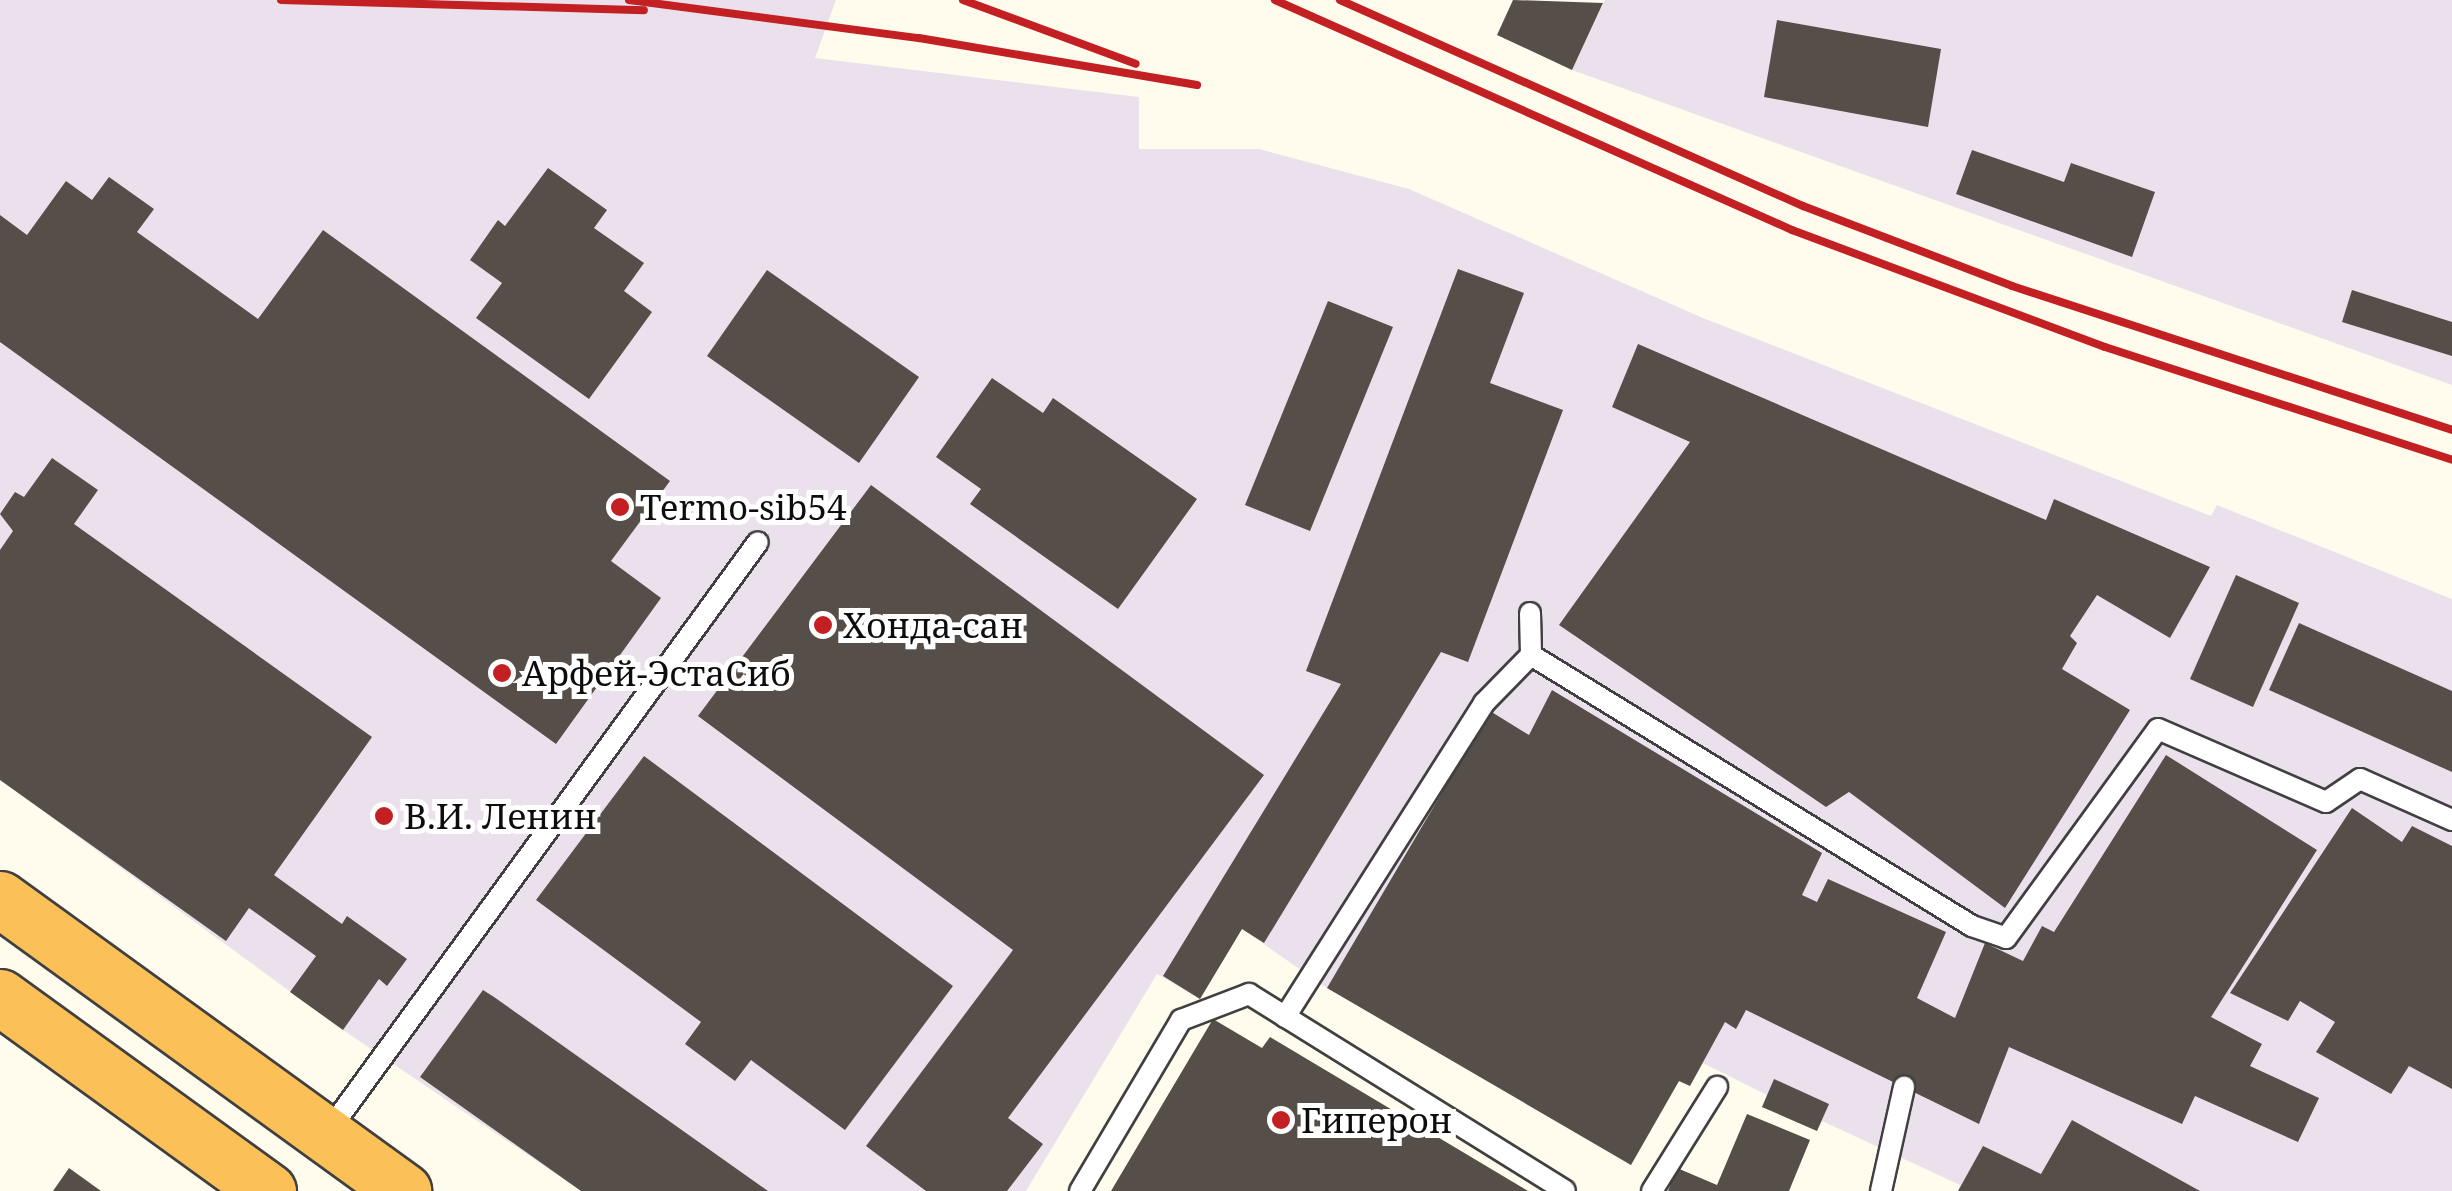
<!DOCTYPE html>
<meta charset="utf-8">
<style>
body{margin:0}
#map{position:relative;width:2452px;height:1191px;overflow:hidden;background:#fffced;font-family:"Noto Serif",serif}
div>[style]{position:absolute}
.industrial>*{inset:0;background:#ebe1ec}
.building>*{inset:0;background:#564e49}
.roads{filter:drop-shadow(2px 0 #404040) drop-shadow(-2px 0 #404040) drop-shadow(0 2px #404040) drop-shadow(0 -2px #404040)}
.service>*{height:20px;margin:-10px;padding:0 10px;transform-origin:10px;border-radius:10px;background:#fff}
.trunk>*{height:55px;margin:-27.5px;padding:0 27.5px;transform-origin:27.5px;border-radius:27.5px;background:#fcc058}
.rail>*{height:8px;margin:-4px;padding:0 4px;transform-origin:4px;border-radius:4px;background:#c22022}
.dots>*{width:28px;height:28px;translate:-50% -50%;box-sizing:border-box;border:5px solid #fff;border-radius:50%}
span{translate:-50% -50%;white-space:nowrap;text-align:center;line-height:1.15;-webkit-text-stroke:10px #fff;paint-order:stroke}
.poi-label{font-size:35px;color:#0d0d0d}
.left{translate:0 -50%;text-align:left}
</style>
<div id="map">
<div class="industrial">
<div style="clip-path:polygon(0 0,836px 0,815px 58px,1139px 97px,1139px 149px,1259px 149px,1409px 189px,1703px 318px,2211px 516px,2217px 505px,2452px 599px,2452px 1191px,1958px 1191px,1960px 1185px,1822px 1121px,1817px 1131px,1762px 1107px,1767px 1095px,1703px 1063px,1690px 1086px,1679px 1081px,1631px 1165px,1327px 988px,1242px 929px,1200px 999px,1157px 974px,1026px 1191px,581px 1191px,343px 1030px,0 780px)"></div>
<div style="clip-path:polygon(1605px 0,2452px 0,2452px 385px,1572px 70px)"></div>
</div>
<div class="building">
<div style="clip-path:polygon(1513px 0,1603px 3px,1572px 70px,1497px 35px)"></div>
<div style="clip-path:polygon(1777px 20px,1941px 49px,1928px 127px,1764px 97px)"></div>
<div style="clip-path:polygon(1972px 150px,2064px 182px,2071px 163px,2155px 192px,2132px 257px,1956px 194px)"></div>
<div style="clip-path:polygon(548px 168px,607px 210px,594px 228px,644px 263px,624px 291px,652px 312px,589px 399px,476px 318px,502px 283px,470px 260px,498px 220px,505px 226px)"></div>
<div style="clip-path:polygon(109px 177px,154px 209px,137px 232px,258px 319px,323px 230px,670px 481px,611px 561px,661px 598px,556px 744px,0 342px,0 215px,27px 235px,66px 181px,92px 200px)"></div>
<div style="clip-path:polygon(1458px 269px,1524px 293px,1490px 383px,1563px 410px,1468px 662px,1441px 652px,1264px 943px,1242px 929px,1200px 999px,1163px 976px,1341px 684px,1306px 671px)"></div>
<div style="clip-path:polygon(767px 270px,919px 377px,859px 463px,707px 356px)"></div>
<div style="clip-path:polygon(2352px 290px,2452px 322px,2452px 356px,2342px 322px)"></div>
<div style="clip-path:polygon(1328px 301px,1393px 327px,1310px 531px,1245px 505px)"></div>
<div style="clip-path:polygon(1638px 344px,2046px 520px,2054px 499px,2210px 567px,2170px 638px,2097px 595px,2070px 636px,2077px 643px,2062px 669px,2130px 710px,2005px 908px,1849px 792px,1826px 807px,1559px 625px,1690px 442px,1612px 407px)"></div>
<div style="clip-path:polygon(992px 378px,1043px 413px,1053px 398px,1197px 499px,1118px 609px,970px 504px,981px 489px,936px 457px)"></div>
<div style="clip-path:polygon(52px 458px,98px 490px,74px 524px,372px 737px,274px 875px,342px 924px,347px 916px,407px 959px,387px 986px,379px 979px,343px 1030px,290px 992px,316px 956px,249px 908px,226px 941px,0 780px,0 550px,13px 531px,0 514px,15px 492px,24px 497px)"></div>
<div style="clip-path:polygon(871px 485px,1264px 775px,1008px 1118px,1043px 1144px,1007px 1191px,926px 1191px,866px 1146px,1013px 950px,698px 716px)"></div>
<div style="clip-path:polygon(2236px 575px,2299px 603px,2253px 707px,2190px 679px)"></div>
<div style="clip-path:polygon(2299px 623px,2452px 691px,2452px 772px,2269px 690px)"></div>
<div style="clip-path:polygon(1552px 690px,1822px 853px,1802px 895px,1817px 902px,1828px 879px,1946px 932px,1917px 998px,1955px 1018px,1985px 943px,2023px 961px,2042px 926px,2054px 932px,2166px 755px,2317px 850px,2211px 1017px,2262px 1044px,2250px 1066px,2319px 1098px,2298px 1142px,2195px 1096px,2182px 1124px,2009px 1047px,1979px 1124px,1746px 1010px,1736px 1029px,1725px 1022px,1690px 1086px,1679px 1081px,1631px 1165px,1327px 988px,1490px 711px,1529px 735px)"></div>
<div style="clip-path:polygon(644px 756px,953px 986px,845px 1130px,751px 1060px,735px 1081px,685px 1044px,701px 1022px,536px 900px)"></div>
<div style="clip-path:polygon(2352px 808px,2402px 842px,2412px 826px,2452px 846px,2452px 1089px,2409px 1066px,2391px 1094px,2316px 1052px,2335px 1022px,2300px 1001px,2288px 1021px,2230px 993px)"></div>
<div style="clip-path:polygon(483px 990px,494px 997px,768px 1191px,581px 1191px,420px 1077px)"></div>
<div style="clip-path:polygon(1213px 1019px,1262px 1048px,1270px 1037px,1528px 1191px,1111px 1191px)"></div>
<div style="clip-path:polygon(1774px 1079px,1829px 1104px,1817px 1131px,1762px 1107px)"></div>
<div style="clip-path:polygon(1747px 1114px,1810px 1140px,1789px 1191px,1668px 1191px,1677px 1168px,1717px 1185px)"></div>
<div style="clip-path:polygon(2072px 1120px,2200px 1191px,1958px 1191px,1983px 1146px,2041px 1174px)"></div>
<div style="clip-path:polygon(69px 1168px,101px 1191px,53px 1191px)"></div>
</div>
<div class="roads">
<div class="service">
<div style="left:1530px;top:613px;width:42px;rotate:88.6deg"></div>
<div style="left:1531px;top:655px;width:518px;rotate:31.57deg"></div>
<div style="left:1972px;top:926px;width:36px;rotate:19deg"></div>
<div style="left:2006px;top:938px;width:258px;rotate:-54deg"></div>
<div style="left:2158px;top:729px;width:183px;rotate:23.5deg"></div>
<div style="left:2326px;top:802px;width:41px;rotate:-34.1deg"></div>
<div style="left:2360px;top:779px;width:101px;rotate:24deg"></div>
<div style="left:1285px;top:1017px;width:372px;rotate:-57.6deg"></div>
<div style="left:1484px;top:703px;width:67px;rotate:-45.6deg"></div>
<div style="left:327px;top:1133px;width:731px;rotate:-53.9deg"></div>
<div style="left:1080px;top:1191px;width:199px;rotate:-59.4deg"></div>
<div style="left:1181px;top:1020px;width:73px;rotate:-20.9deg"></div>
<div style="left:1249px;top:994px;width:372px;rotate:31.9deg"></div>
<div style="left:1652px;top:1191px;width:123px;rotate:-58deg"></div>
<div style="left:1881px;top:1191px;width:107px;rotate:-77.5deg"></div>
</div>
<div class="trunk">
<div style="left:0;top:899px;width:498px;rotate:35.9deg"></div>
<div style="left:0;top:997px;width:331px;rotate:35.9deg"></div>
</div>
</div>
<div class="rail">
<div style="left:281px;top:0;width:363px;rotate:1.6deg"></div>
<div style="left:629px;top:0;width:292px;rotate:7.5deg"></div>
<div style="left:919px;top:38px;width:282px;rotate:9.6deg"></div>
<div style="left:963px;top:0;width:184px;rotate:20.3deg"></div>
<div style="left:1275px;top:0;width:566px;rotate:23.98deg"></div>
<div style="left:1792px;top:230px;width:334px;rotate:20.5deg"></div>
<div style="left:2105px;top:347px;width:365px;rotate:18deg"></div>
<div style="left:1340px;top:0;width:507px;rotate:23.99deg"></div>
<div style="left:1803px;top:206px;width:224px;rotate:20.9deg"></div>
<div style="left:2012px;top:286px;width:463px;rotate:18.1deg"></div>
</div>
<div class="dots">
<div style="left:620px;top:507px;background:#c22022"></div>
<div style="left:823px;top:625px;background:#c22022"></div>
<div style="left:502px;top:673px;background:#c22022"></div>
<div style="left:384px;top:816px;background:#c22022"></div>
<div style="left:1281px;top:1120px;background:#c22022"></div>
</div>
<div class="poi-label">
<span class="left" style="left:640px;top:507px">Termo-sib54</span>
<span class="left" style="left:843px;top:625px">Хонда-сан</span>
<span class="left" style="left:522px;top:673px">Арфей-ЭстаСиб</span>
<span class="left" style="left:404px;top:816px">В.И. Ленин</span>
<span class="left" style="left:1301px;top:1120px">Гиперон</span>
</div>
</div>
